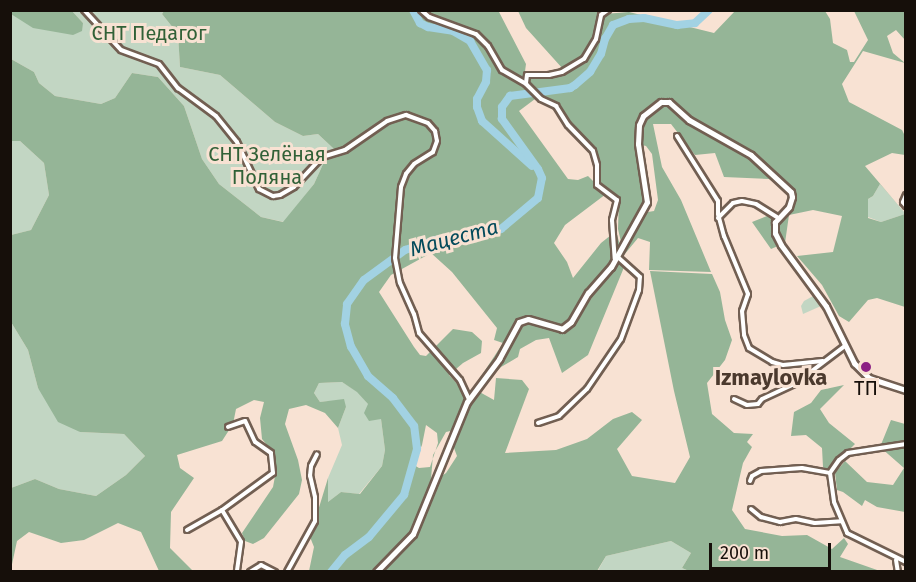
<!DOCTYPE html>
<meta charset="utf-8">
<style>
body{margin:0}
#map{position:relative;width:916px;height:582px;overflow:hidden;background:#f8e2d3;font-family:"Fira Sans",sans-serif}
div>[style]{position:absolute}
.green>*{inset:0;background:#c2d6c3}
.forest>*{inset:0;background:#95b597}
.river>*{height:8px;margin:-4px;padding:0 4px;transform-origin:4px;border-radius:4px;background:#a2d2e3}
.roads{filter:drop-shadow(2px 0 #725f52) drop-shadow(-2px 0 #725f52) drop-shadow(0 2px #725f52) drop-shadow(0 -2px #725f52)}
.street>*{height:4px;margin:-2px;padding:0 2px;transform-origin:2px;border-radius:2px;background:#fff}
.secondary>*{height:5px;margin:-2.5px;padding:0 2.5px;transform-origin:2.5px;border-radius:2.5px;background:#fff}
.dots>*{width:16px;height:16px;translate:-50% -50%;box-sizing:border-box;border:3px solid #f8e2d3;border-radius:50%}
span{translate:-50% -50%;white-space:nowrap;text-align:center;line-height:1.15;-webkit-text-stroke:6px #f8e2d3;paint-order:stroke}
.park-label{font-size:20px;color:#316137}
.poi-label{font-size:20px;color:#160f0a}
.water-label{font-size:21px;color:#034a5b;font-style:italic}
.quarter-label{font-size:22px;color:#4b392d;font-weight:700}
.frame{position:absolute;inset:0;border:12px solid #160f0a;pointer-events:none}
.scale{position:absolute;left:709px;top:543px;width:122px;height:27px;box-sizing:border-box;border:3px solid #160f0a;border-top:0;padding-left:8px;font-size:18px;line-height:21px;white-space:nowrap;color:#160f0a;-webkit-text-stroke:4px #f8e2d3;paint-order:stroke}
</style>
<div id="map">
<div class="green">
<div style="clip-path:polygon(72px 11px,164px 11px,162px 14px,178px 34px,180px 67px,220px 75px,275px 122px,303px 136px,318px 134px,334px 149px,324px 162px,314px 184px,284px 222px,261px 217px,219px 184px,202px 159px,184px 106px,158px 77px,132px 73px,115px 98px,101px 104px,55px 96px,39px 83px,34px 72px,11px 59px,11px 14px,83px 23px)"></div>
<div style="clip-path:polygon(11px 141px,20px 141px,44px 163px,49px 195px,31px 230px,11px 235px)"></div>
<div style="clip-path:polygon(880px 184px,905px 213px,905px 214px,881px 222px,868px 217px,868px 199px,873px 196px)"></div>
<div style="clip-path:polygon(815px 295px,821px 306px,803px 314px,801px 306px,804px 301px)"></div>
<div style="clip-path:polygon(11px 322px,28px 350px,38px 388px,80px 432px,124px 434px,145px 456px,126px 475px,96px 496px,59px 489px,35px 479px,11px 488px)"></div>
<div style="clip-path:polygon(342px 382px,358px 392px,381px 419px,385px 450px,382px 466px,359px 494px,341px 492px,327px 503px,328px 478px,342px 445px,338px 428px,346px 407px,331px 401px,320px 402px,314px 393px,319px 383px)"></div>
<div style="clip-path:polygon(671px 541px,691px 553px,682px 568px,689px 571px,597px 572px,606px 556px)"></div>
</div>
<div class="forest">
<div style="clip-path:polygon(evenodd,498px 10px,526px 64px,523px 86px,535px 99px,519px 111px,568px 179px,578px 180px,588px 176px,606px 194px,565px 225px,554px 243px,567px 262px,573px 278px,601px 243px,616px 231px,623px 256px,627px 260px,588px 355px,562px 373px,549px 338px,536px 340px,520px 349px,518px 357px,501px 367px,484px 384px,478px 381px,503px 343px,494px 340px,497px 328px,452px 272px,431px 253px,391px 275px,379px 292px,414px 347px,420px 355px,426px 356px,453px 329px,472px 332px,482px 341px,481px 353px,463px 363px,449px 375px,463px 390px,476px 390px,494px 400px,496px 378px,522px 380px,529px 389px,505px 453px,556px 450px,587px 439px,613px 419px,632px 412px,642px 420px,617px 449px,632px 476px,675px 483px,690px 457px,674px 391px,650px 271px,712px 274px,720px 292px,725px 320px,732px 340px,725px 360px,707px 383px,712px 414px,734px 433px,753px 434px,747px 442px,752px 447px,743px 463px,732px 510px,745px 529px,782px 536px,807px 535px,832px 549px,844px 538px,848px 544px,840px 557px,880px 571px,689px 571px,682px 568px,691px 553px,671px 541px,606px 556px,597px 571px,309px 571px,314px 547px,310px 537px,328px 478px,328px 502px,341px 492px,360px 494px,382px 466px,385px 450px,381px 419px,369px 421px,364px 413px,368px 404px,357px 392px,342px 382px,319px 383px,314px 393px,320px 402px,344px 399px,346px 407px,338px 428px,325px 413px,306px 405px,289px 409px,285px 424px,298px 460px,302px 480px,299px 494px,264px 538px,253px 544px,245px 541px,242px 533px,273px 487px,276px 471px,272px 451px,262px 439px,260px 418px,264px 402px,254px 400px,236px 409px,233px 424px,222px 441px,177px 455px,180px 468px,194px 478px,171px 512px,170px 548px,193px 571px,159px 571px,141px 532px,118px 523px,84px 540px,61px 543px,29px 532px,17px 541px,11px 569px,11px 488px,35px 479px,59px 489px,96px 496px,126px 475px,145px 456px,124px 434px,80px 432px,58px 422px,38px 388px,28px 350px,11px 322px,11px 235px,31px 230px,49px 195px,44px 163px,20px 141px,11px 141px,11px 59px,34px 72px,39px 83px,55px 96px,101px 104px,115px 98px,132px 73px,158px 77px,184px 106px,202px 159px,219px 184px,261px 217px,283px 222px,314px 184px,324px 162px,334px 149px,318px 134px,303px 136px,275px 122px,220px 75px,180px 67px,178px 34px,162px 14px,164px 11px,498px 10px,426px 425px,437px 433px,438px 443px,430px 467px,419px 468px,414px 465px,422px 445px,426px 425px,498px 10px,455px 430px,434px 483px,431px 479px,433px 455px,446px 432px,455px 430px,498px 10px,450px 446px,454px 448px,457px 456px,446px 473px,436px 480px,450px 446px)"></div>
<div style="clip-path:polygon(10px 11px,72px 11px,83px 23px,82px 31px,73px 35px,33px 28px,11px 14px)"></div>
<div style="clip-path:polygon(518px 11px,603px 11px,598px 15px,594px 39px,583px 58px,563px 69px,526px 28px)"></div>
<div style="clip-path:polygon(evenodd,735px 11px,825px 11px,830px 19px,833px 43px,847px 50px,850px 62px,854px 62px,868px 40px,854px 11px,905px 11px,905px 40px,896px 30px,887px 36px,893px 53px,905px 63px,863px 51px,842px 84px,849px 102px,902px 130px,905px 136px,905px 155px,892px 153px,865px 166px,905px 213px,880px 184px,873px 196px,868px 199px,868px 218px,881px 222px,905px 214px,905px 307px,877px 298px,868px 300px,849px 322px,839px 316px,822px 285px,797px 256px,833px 252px,842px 216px,813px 210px,789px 215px,785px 243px,771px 249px,752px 222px,785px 209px,791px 197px,787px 191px,769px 179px,724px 177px,715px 153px,695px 155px,671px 124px,653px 124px,662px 167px,681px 200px,711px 272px,649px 270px,650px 242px,638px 238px,624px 255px,618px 229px,619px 198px,599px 185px,594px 154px,575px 136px,551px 102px,535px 93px,528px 83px,528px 77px,566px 72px,585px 61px,598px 39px,604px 14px,629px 12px,714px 33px,735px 11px,638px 144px,646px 146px,652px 154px,658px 200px,654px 211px,642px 213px,647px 194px,638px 144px)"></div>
<div style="clip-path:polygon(844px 385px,820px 409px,829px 423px,855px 444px,839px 460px,830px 473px,823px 467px,822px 448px,806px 435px,791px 436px,794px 412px,811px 403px,821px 390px)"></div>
<div style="clip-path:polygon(891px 420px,905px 424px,905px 512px,877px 507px,865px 500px,862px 506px,843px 492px,837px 490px,835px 473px,845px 461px,867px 482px,893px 485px,904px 468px,880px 447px)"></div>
</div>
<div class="river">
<div style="left:413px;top:10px;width:15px;rotate:62deg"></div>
<div style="left:420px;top:23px;width:9px;rotate:27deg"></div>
<div style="left:428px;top:27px;width:25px;rotate:9deg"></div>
<div style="left:453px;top:31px;width:20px;rotate:30deg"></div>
<div style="left:470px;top:41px;width:34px;rotate:60deg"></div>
<div style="left:487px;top:70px;width:12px;rotate:95deg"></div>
<div style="left:486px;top:82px;width:19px;rotate:118deg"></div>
<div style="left:477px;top:99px;width:8px;rotate:90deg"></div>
<div style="left:477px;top:107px;width:15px;rotate:70deg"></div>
<div style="left:482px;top:121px;width:67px;rotate:42deg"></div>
<div style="left:331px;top:572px;width:22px;rotate:-51deg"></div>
<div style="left:345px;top:555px;width:30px;rotate:-37deg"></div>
<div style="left:369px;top:537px;width:55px;rotate:-50.2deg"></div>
<div style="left:404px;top:495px;width:48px;rotate:-74.2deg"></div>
<div style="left:417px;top:449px;width:23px;rotate:-97deg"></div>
<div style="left:414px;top:426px;width:35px;rotate:-127deg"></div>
<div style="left:393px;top:398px;width:33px;rotate:-139deg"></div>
<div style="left:368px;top:376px;width:34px;rotate:-120deg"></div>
<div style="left:351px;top:347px;width:24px;rotate:-105deg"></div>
<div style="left:345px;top:324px;width:20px;rotate:-84deg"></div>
<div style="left:347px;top:304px;width:29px;rotate:-55deg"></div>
<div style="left:364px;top:280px;width:51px;rotate:-36.2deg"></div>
<div style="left:405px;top:250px;width:32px;rotate:-18deg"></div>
<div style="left:435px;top:240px;width:46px;rotate:-6.2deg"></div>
<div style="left:481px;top:235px;width:21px;rotate:-17deg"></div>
<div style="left:501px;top:229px;width:48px;rotate:-40deg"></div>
<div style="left:538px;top:198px;width:20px;rotate:-79deg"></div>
<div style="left:542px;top:178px;width:10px;rotate:-114deg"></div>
<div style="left:538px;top:169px;width:62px;rotate:-125.8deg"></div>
<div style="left:502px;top:119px;width:12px;rotate:-90deg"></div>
<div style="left:502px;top:107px;width:14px;rotate:-54deg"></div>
<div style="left:510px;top:96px;width:61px;rotate:-7.6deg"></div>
<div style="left:570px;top:88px;width:6px;rotate:-31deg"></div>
<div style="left:575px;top:85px;width:20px;rotate:-41deg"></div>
<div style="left:590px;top:72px;width:21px;rotate:-59deg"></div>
<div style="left:601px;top:54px;width:16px;rotate:-75deg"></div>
<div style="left:605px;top:39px;width:16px;rotate:-60deg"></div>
<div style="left:613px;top:25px;width:17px;rotate:-21deg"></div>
<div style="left:629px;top:19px;width:15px;rotate:-4deg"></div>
<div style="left:644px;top:18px;width:34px;rotate:12deg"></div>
<div style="left:677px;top:25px;width:18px;rotate:-6deg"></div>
<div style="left:695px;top:23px;width:19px;rotate:-43deg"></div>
</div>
<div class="roads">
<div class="street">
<div style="left:84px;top:10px;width:54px;rotate:47.2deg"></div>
<div style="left:121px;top:50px;width:40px;rotate:20.2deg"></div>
<div style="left:159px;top:64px;width:31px;rotate:52deg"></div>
<div style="left:178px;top:88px;width:47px;rotate:36.4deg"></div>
<div style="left:216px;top:116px;width:33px;rotate:51deg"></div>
<div style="left:237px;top:142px;width:52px;rotate:64.9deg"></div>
<div style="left:259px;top:189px;width:16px;rotate:27deg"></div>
<div style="left:273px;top:196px;width:7px;rotate:-8deg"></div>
<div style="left:280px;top:195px;width:16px;rotate:-30deg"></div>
<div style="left:294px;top:187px;width:41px;rotate:-47deg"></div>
<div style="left:322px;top:157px;width:24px;rotate:-17deg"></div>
<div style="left:345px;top:150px;width:51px;rotate:-34.6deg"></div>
<div style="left:387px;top:121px;width:20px;rotate:-18deg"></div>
<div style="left:406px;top:115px;width:23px;rotate:20deg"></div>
<div style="left:428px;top:123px;width:11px;rotate:49deg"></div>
<div style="left:435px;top:131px;width:10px;rotate:79deg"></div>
<div style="left:437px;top:141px;width:12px;rotate:110deg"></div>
<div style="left:433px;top:152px;width:22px;rotate:148deg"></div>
<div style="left:414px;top:164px;width:13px;rotate:129deg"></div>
<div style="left:406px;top:174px;width:14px;rotate:111deg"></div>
<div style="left:401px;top:187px;width:71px;rotate:94.8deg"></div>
<div style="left:395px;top:258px;width:25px;rotate:79deg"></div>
<div style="left:400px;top:283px;width:34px;rotate:66deg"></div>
<div style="left:414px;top:314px;width:20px;rotate:75deg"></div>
<div style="left:419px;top:333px;width:62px;rotate:48.9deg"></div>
<div style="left:460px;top:380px;width:21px;rotate:65deg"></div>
<div style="left:421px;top:10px;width:11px;rotate:41deg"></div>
<div style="left:429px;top:17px;width:50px;rotate:19.9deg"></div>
<div style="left:476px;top:34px;width:17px;rotate:45deg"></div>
<div style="left:488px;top:46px;width:28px;rotate:60deg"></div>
<div style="left:502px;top:70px;width:28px;rotate:30deg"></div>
<div style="left:526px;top:84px;width:21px;rotate:45deg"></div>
<div style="left:541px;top:99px;width:17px;rotate:25deg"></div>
<div style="left:556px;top:106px;width:22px;rotate:58deg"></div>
<div style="left:568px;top:125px;width:36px;rotate:46deg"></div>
<div style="left:593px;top:151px;width:15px;rotate:74deg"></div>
<div style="left:597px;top:165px;width:20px;rotate:90deg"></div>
<div style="left:597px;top:185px;width:25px;rotate:37deg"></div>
<div style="left:617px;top:200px;width:21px;rotate:104deg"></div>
<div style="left:612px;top:220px;width:39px;rotate:86deg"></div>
<div style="left:526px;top:83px;width:8px;rotate:-83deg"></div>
<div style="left:527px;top:75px;width:22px"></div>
<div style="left:549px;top:75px;width:13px;rotate:-13deg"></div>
<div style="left:562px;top:72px;width:26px;rotate:-31deg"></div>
<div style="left:584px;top:59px;width:23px;rotate:-59deg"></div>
<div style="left:596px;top:39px;width:25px;rotate:-78deg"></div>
<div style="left:601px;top:15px;width:9px;rotate:-36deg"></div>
<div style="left:677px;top:136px;width:77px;rotate:57.8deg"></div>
<div style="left:718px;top:201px;width:13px;rotate:90deg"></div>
<div style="left:718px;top:214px;width:23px;rotate:75deg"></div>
<div style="left:724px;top:236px;width:63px;rotate:67.5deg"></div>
<div style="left:748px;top:294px;width:18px;rotate:109deg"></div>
<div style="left:742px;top:311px;width:24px;rotate:85deg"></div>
<div style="left:744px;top:335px;width:14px;rotate:69deg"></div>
<div style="left:749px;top:348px;width:27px;rotate:31deg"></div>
<div style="left:772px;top:362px;width:11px;rotate:15deg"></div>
<div style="left:783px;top:365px;width:40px;rotate:-5.7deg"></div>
<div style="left:906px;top:195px;width:8px;rotate:113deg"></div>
<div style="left:903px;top:202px;width:5px;rotate:53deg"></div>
<div style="left:718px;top:218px;width:21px;rotate:-45deg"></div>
<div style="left:733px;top:203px;width:9px;rotate:-13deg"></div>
<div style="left:742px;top:201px;width:14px;rotate:12deg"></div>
<div style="left:756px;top:204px;width:25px;rotate:32deg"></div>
<div style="left:734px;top:399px;width:14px;rotate:25deg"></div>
<div style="left:747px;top:405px;width:11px;rotate:-5deg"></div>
<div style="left:758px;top:404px;width:6px;rotate:-51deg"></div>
<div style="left:762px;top:399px;width:38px;rotate:-25deg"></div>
<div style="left:796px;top:383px;width:61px;rotate:-37.1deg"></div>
<div style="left:538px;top:423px;width:22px;rotate:-18deg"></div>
<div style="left:559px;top:416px;width:39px;rotate:-44deg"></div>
<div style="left:587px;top:389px;width:60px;rotate:-55.8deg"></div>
<div style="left:621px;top:339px;width:52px;rotate:-69.8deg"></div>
<div style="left:639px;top:290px;width:13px;rotate:-86deg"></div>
<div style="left:640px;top:277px;width:31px;rotate:-138deg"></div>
<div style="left:906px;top:444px;width:59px;rotate:171.2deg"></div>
<div style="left:848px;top:453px;width:11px;rotate:142deg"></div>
<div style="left:839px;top:460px;width:16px;rotate:125deg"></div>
<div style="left:830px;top:473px;width:29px;rotate:82deg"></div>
<div style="left:834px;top:502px;width:34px;rotate:67deg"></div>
<div style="left:847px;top:533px;width:66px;rotate:26.2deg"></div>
<div style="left:750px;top:481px;width:5px;rotate:-68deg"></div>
<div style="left:752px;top:476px;width:10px;rotate:-29deg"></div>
<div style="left:761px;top:471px;width:41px;rotate:-4.2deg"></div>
<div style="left:802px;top:468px;width:28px;rotate:10deg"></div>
<div style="left:751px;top:509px;width:13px;rotate:39deg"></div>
<div style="left:761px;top:517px;width:20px;rotate:15deg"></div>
<div style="left:780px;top:522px;width:16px;rotate:-11deg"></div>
<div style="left:796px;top:519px;width:19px;rotate:12deg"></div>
<div style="left:815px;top:523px;width:26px;rotate:-4deg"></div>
<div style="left:222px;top:510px;width:37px;rotate:59deg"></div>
<div style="left:241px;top:542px;width:30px;rotate:98deg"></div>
<div style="left:187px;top:530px;width:40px;rotate:-29.7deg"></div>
<div style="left:222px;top:510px;width:63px;rotate:-36deg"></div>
<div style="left:273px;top:473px;width:20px;rotate:-96deg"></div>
<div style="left:271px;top:453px;width:19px;rotate:-145deg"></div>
<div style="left:255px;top:442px;width:23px;rotate:-115deg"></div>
<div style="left:245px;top:421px;width:18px;rotate:161deg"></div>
<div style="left:896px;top:560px;width:12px;rotate:81deg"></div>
<div style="left:250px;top:572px;width:13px;rotate:-32deg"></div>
<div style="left:261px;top:565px;width:16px;rotate:27deg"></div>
<div style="left:287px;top:572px;width:58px;rotate:-61.2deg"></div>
<div style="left:315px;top:521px;width:24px;rotate:-90deg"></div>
<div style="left:315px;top:497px;width:22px;rotate:-103deg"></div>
<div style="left:310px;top:476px;width:10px;rotate:-84deg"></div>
<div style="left:311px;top:466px;width:13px;rotate:-63deg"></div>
</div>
<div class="secondary">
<div style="left:376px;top:572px;width:53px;rotate:-45.8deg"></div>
<div style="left:413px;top:534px;width:143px;rotate:-67.8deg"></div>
<div style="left:467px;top:402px;width:54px;rotate:-53.3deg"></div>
<div style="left:499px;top:359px;width:42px;rotate:-61.6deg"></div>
<div style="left:519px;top:322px;width:9px;rotate:-18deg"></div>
<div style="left:528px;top:319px;width:35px;rotate:16deg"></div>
<div style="left:562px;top:329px;width:11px;rotate:-38deg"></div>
<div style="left:571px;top:322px;width:34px;rotate:-60deg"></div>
<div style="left:588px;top:293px;width:35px;rotate:-49deg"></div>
<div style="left:611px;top:267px;width:74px;rotate:-61deg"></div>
<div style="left:647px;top:202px;width:59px;rotate:-98.8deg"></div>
<div style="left:638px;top:144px;width:19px;rotate:-87deg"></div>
<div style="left:639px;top:125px;width:10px;rotate:-66deg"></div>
<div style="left:643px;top:116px;width:23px;rotate:-38deg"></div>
<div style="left:661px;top:102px;width:8px"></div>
<div style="left:669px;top:102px;width:27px;rotate:42deg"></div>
<div style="left:689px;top:120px;width:71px;rotate:29.4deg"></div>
<div style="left:751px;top:155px;width:54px;rotate:42.8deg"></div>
<div style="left:791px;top:192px;width:5px;rotate:79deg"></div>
<div style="left:792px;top:197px;width:10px;rotate:107deg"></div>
<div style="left:789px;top:207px;width:21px;rotate:133deg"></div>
<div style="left:775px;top:222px;width:11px;rotate:90deg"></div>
<div style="left:775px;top:233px;width:13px;rotate:63deg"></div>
<div style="left:781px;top:245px;width:76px;rotate:53.6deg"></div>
<div style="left:826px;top:306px;width:64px;rotate:63.8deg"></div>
<div style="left:854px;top:363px;width:21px;rotate:45deg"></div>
<div style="left:869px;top:378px;width:39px;rotate:18deg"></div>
</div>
</div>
<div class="dots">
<div style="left:866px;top:367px;background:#8c2084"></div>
</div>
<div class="park-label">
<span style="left:149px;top:33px">СНТ Педагог</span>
<span style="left:267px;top:166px">СНТ Зелёная<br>Поляна</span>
</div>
<div class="poi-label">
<span style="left:866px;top:388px">ТП</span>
</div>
<div class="water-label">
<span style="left:454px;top:238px;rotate:-15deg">Мацеста</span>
</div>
<div class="quarter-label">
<span style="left:771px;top:378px">Izmaylovka</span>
</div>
<div class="frame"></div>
<div class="scale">200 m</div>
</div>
